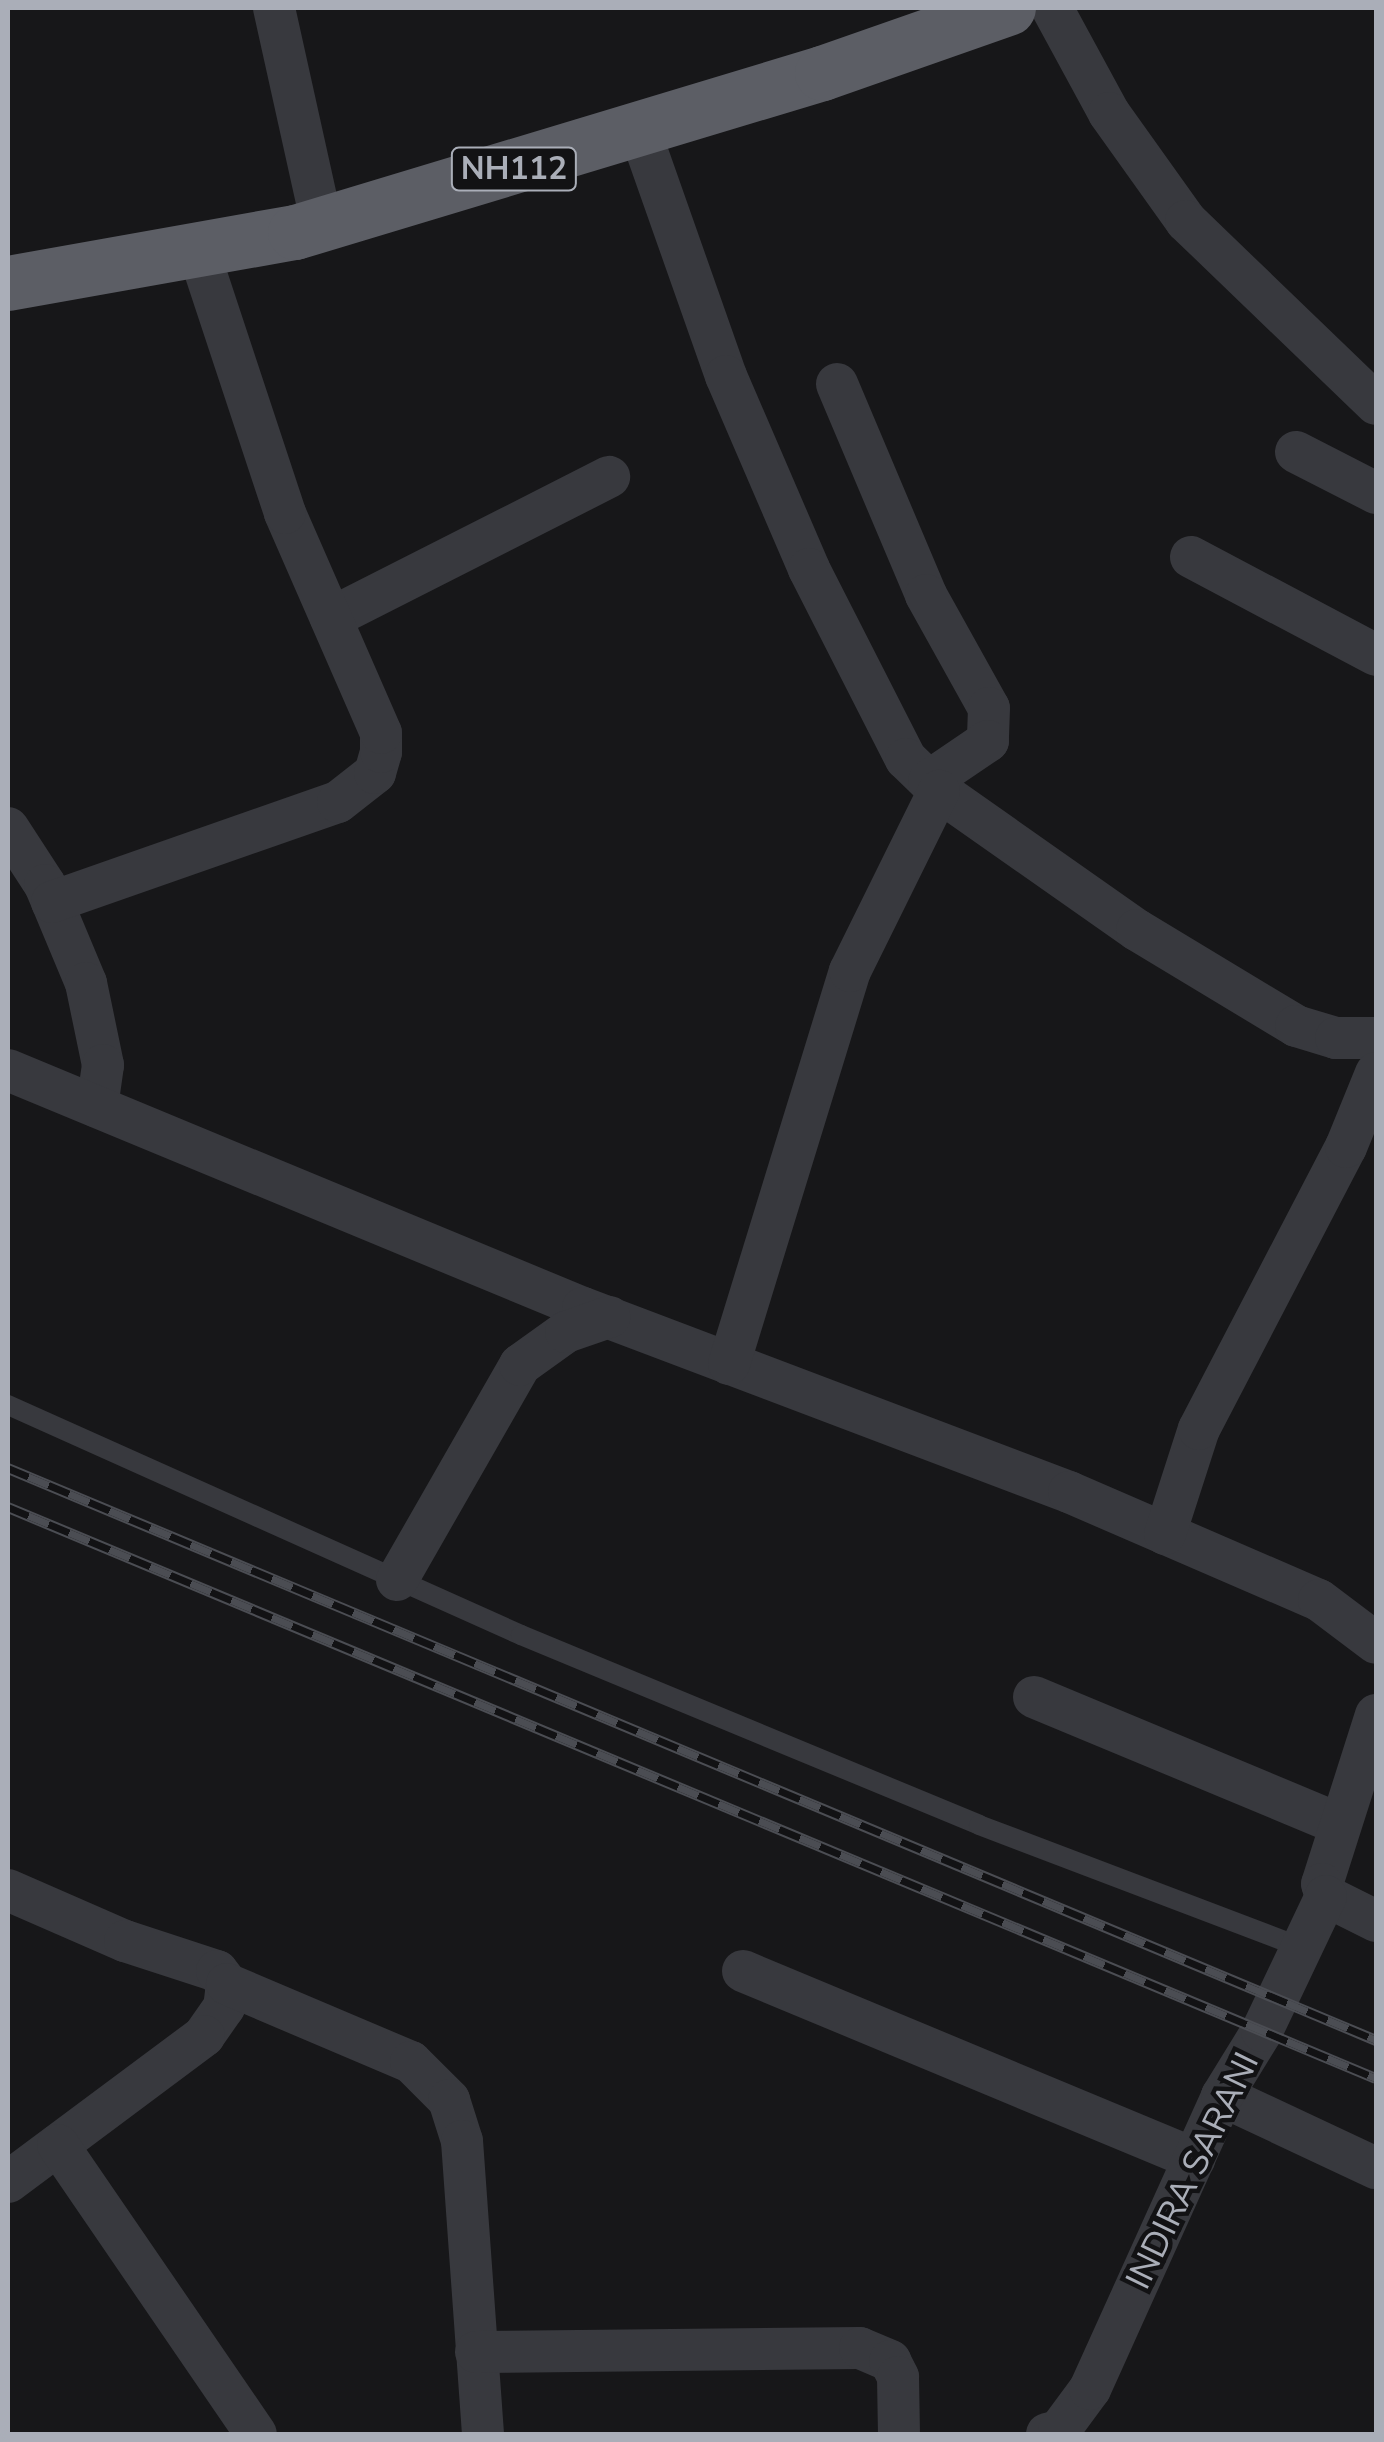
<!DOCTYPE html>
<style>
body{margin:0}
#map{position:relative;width:1384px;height:2442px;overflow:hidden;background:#171719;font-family:"Nunito Sans",sans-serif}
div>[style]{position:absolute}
.service>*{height:20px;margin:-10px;padding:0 10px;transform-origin:10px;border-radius:10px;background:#38393e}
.minor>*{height:42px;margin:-21px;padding:0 21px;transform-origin:21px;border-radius:21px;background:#38393e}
.trunk>*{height:55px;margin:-27.5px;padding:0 27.5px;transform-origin:27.5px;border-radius:27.5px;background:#5c5e65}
.rail>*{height:11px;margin-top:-5.5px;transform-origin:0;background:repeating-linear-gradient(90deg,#121214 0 22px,#4b4d53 0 44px);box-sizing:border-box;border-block:2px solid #4b4d53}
span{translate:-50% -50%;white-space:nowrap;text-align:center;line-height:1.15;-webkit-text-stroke:9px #121214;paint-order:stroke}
.shield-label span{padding:2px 8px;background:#121214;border:2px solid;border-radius:8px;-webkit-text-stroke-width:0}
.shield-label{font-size:32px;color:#aaaeb8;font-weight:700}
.street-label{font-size:35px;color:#aaaeb8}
.frame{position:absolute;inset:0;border:10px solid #aaaeb8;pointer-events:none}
</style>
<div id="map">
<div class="service">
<div style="left:8px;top:1405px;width:562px;rotate:24.15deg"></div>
<div style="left:521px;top:1635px;width:496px;rotate:22.5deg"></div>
<div style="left:979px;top:1825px;width:343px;rotate:20.8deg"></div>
</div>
<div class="minor">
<div style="left:274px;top:8px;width:221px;rotate:77.5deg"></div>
<div style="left:1052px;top:8px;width:119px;rotate:61.5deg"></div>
<div style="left:1109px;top:113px;width:133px;rotate:54.5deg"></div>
<div style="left:1186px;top:221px;width:264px;rotate:43.9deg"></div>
<div style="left:639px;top:129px;width:262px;rotate:70.6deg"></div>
<div style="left:726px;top:376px;width:210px;rotate:66.7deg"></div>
<div style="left:809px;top:569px;width:213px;rotate:63deg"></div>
<div style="left:906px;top:759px;width:46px;rotate:44.1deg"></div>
<div style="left:939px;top:791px;width:242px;rotate:35.1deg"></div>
<div style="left:1137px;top:930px;width:186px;rotate:31.1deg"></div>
<div style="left:1296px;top:1026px;width:42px;rotate:16.7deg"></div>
<div style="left:1336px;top:1038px;width:40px"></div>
<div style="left:837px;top:384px;width:229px;rotate:67.1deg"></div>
<div style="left:926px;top:595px;width:129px;rotate:60.9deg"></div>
<div style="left:989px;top:708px;width:33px;rotate:92deg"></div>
<div style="left:988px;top:741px;width:71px;rotate:145.9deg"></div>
<div style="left:1296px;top:452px;width:90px;rotate:27.1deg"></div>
<div style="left:1191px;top:557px;width:209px;rotate:27.9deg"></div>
<div style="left:331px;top:618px;width:312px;rotate:-26.9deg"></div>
<div style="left:8px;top:828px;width:68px;rotate:57deg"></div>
<div style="left:45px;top:885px;width:106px;rotate:67.3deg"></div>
<div style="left:86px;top:983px;width:84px;rotate:78.3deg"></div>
<div style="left:103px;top:1065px;width:42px;rotate:98.1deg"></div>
<div style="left:52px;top:902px;width:303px;rotate:-19.3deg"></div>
<div style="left:338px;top:802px;width:47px;rotate:-38.1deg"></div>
<div style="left:375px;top:773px;width:22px;rotate:-74deg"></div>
<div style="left:381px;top:752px;width:19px;rotate:-90deg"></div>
<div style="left:381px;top:733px;width:240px;rotate:-113.6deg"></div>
<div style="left:285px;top:513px;width:277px;rotate:-108.3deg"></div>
<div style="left:8px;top:1070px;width:622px;rotate:22.49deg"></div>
<div style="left:583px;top:1308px;width:520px;rotate:20.74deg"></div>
<div style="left:1069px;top:1492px;width:272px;rotate:23.4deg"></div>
<div style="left:1319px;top:1600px;width:71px;rotate:37deg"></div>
<div style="left:729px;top:1364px;width:411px;rotate:-72.9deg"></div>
<div style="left:850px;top:971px;width:201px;rotate:-63.7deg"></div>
<div style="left:1165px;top:1534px;width:110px;rotate:-72.1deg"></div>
<div style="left:1199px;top:1429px;width:318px;rotate:-62.5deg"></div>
<div style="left:1346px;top:1147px;width:80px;rotate:-67.9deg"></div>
<div style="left:397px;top:1580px;width:248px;rotate:-60.2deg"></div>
<div style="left:520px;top:1365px;width:57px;rotate:-35.7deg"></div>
<div style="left:566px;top:1332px;width:46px;rotate:-19.2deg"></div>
<div style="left:1034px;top:1697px;width:330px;rotate:22.6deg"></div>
<div style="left:1376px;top:1715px;width:177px;rotate:107.7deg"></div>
<div style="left:1322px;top:1884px;width:13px;rotate:72deg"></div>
<div style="left:1326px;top:1896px;width:56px;rotate:26.6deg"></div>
<div style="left:8px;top:1890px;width:128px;rotate:23.6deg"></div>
<div style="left:125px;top:1941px;width:97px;rotate:18.1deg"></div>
<div style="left:217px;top:1971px;width:16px;rotate:52deg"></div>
<div style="left:227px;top:1984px;width:23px;rotate:97deg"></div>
<div style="left:224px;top:2007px;width:35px;rotate:125deg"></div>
<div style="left:204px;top:2036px;width:244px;rotate:143.3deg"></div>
<div style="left:743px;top:1971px;width:489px;rotate:22.6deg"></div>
<div style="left:227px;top:1984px;width:200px;rotate:23deg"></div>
<div style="left:411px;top:2062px;width:54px;rotate:45deg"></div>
<div style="left:449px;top:2100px;width:43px;rotate:72.4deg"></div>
<div style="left:462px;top:2141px;width:294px;rotate:85.9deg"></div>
<div style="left:1222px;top:2096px;width:170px;rotate:25.1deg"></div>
<div style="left:58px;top:2145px;width:350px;rotate:55.6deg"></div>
<div style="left:476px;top:2352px;width:384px;rotate:-0.6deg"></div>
<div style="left:860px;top:2348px;width:33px;rotate:23deg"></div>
<div style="left:890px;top:2361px;width:18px;rotate:63deg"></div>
<div style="left:898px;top:2377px;width:57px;rotate:89deg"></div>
<div style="left:1047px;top:2434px;width:12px;rotate:-14deg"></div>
<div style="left:1059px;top:2431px;width:52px;rotate:-53.6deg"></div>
<div style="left:1090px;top:2389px;width:321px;rotate:-65.7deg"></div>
<div style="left:1222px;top:2096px;width:76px;rotate:-58.4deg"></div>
<div style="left:1262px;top:2031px;width:149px;rotate:-64.6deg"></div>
</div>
<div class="trunk">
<div style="left:8px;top:283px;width:291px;rotate:-10.1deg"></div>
<div style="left:295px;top:232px;width:550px;rotate:-16.79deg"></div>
<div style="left:822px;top:73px;width:197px;rotate:-19.3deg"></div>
</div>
<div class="rail">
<div style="left:8px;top:1468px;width:1483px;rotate:22.69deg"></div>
<div style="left:8px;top:1507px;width:1482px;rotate:22.66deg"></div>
</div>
<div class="shield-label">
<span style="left:514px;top:169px">NH112</span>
</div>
<div class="street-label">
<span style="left:1193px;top:2171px;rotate:-64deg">INDIRA SARANI</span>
</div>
<div class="frame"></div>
</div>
